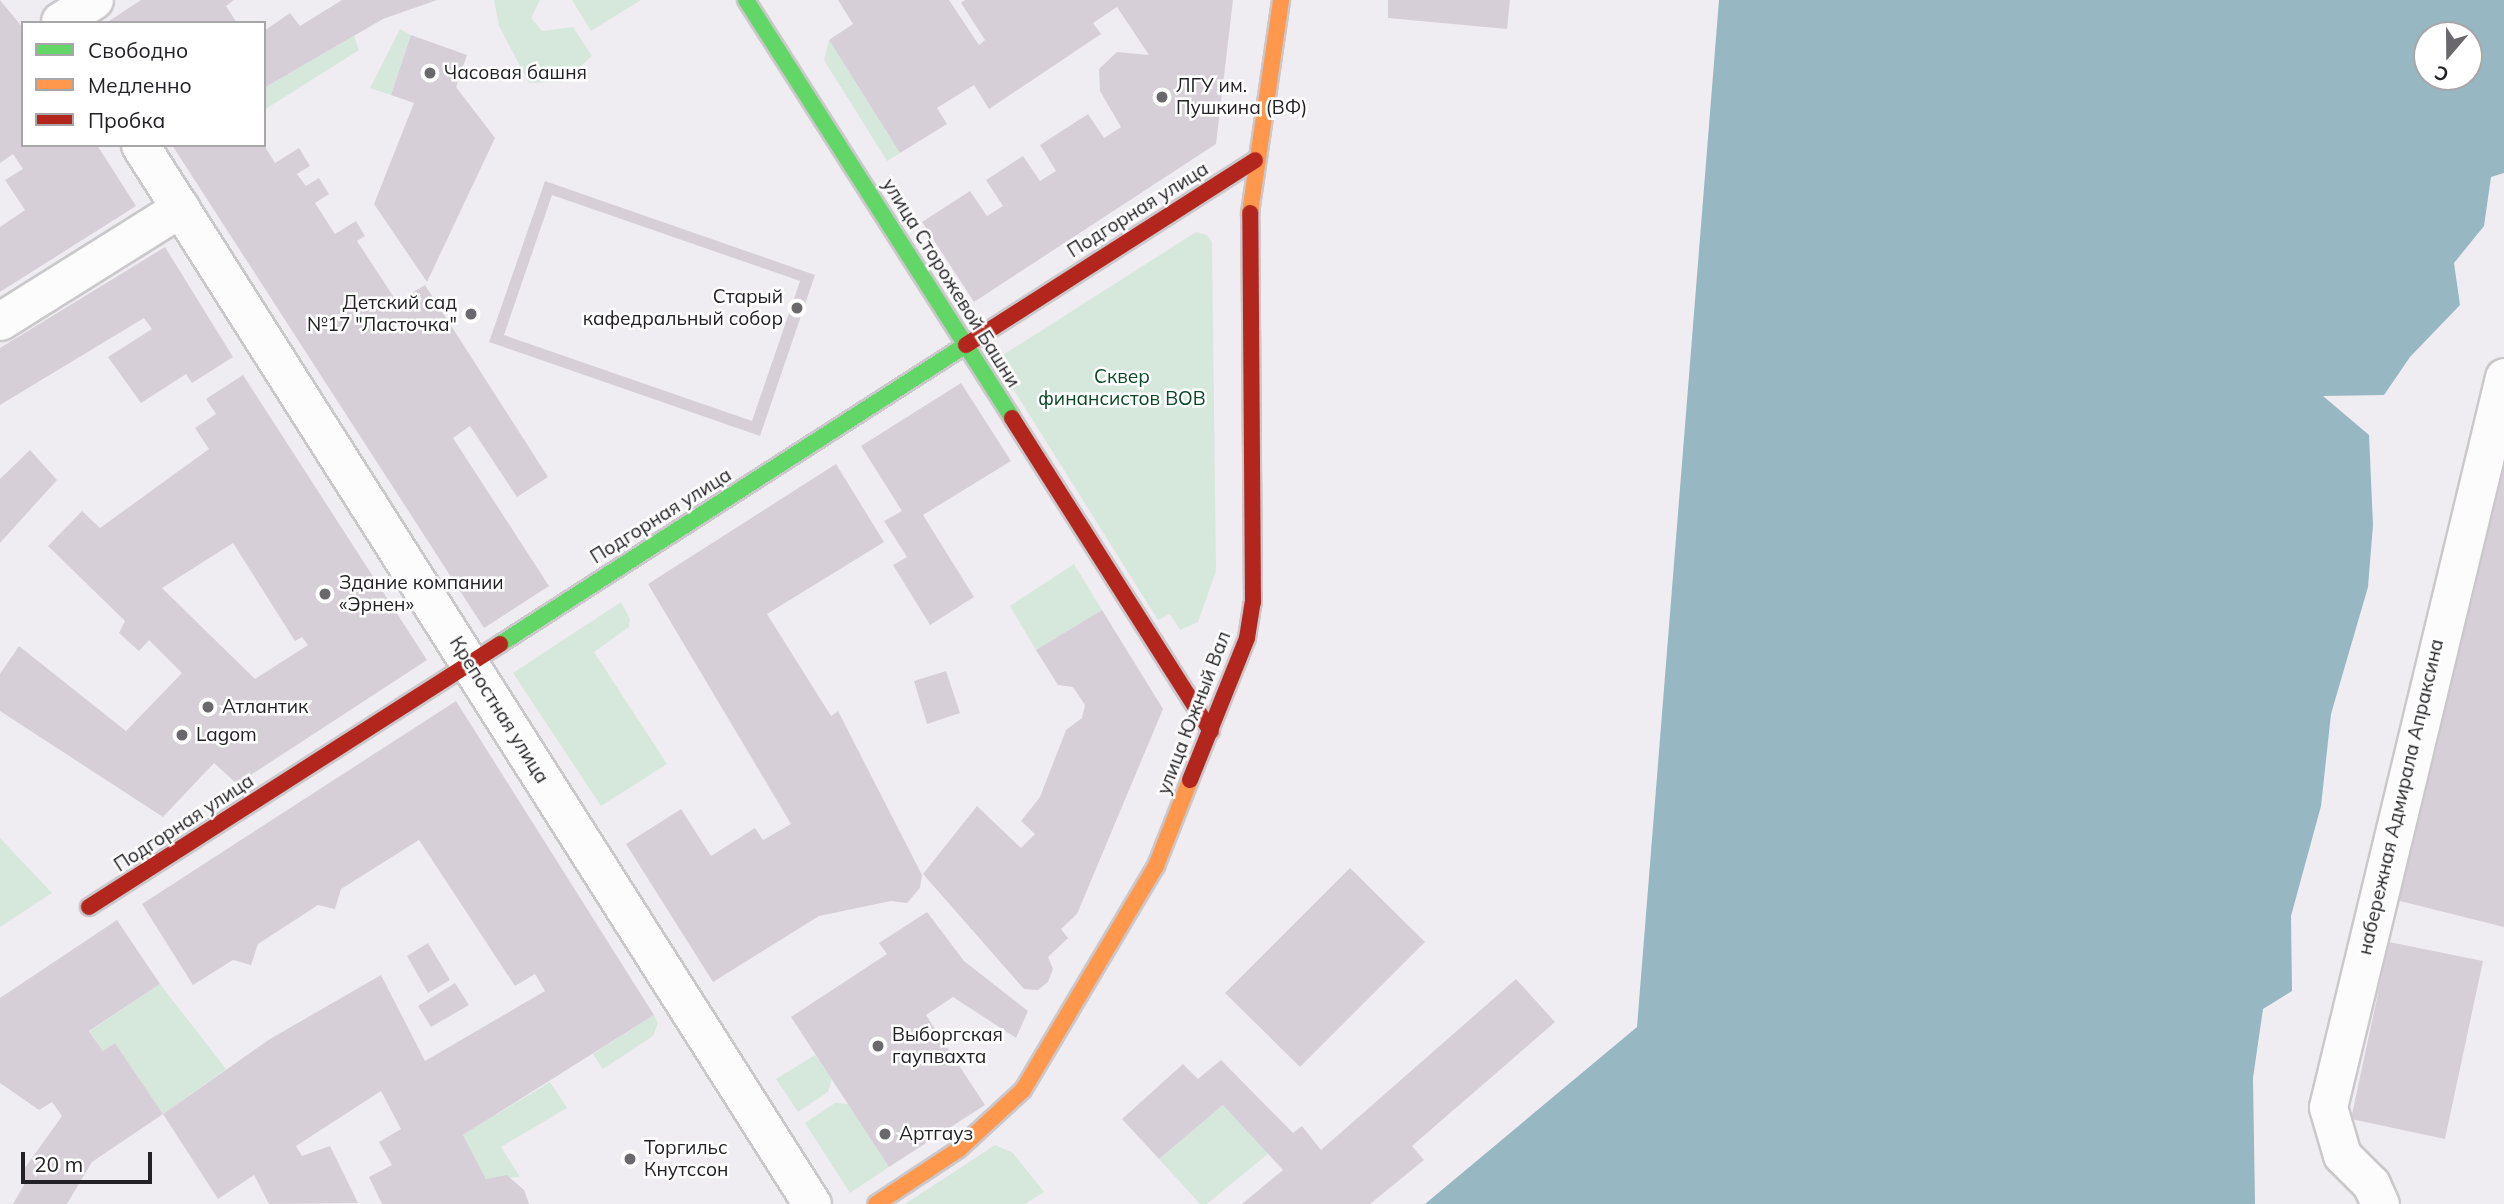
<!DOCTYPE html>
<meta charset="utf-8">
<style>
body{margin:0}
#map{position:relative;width:2504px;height:1204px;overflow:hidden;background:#f0edf2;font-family:Mulish,sans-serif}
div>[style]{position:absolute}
.green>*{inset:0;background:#d6e7dc}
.water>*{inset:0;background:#97b7c2}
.building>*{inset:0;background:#d6cfd8}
.roads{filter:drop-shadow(2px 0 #cbc8cc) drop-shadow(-2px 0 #cbc8cc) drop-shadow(0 2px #cbc8cc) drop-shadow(0 -2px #cbc8cc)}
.street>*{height:37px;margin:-18.5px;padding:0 18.5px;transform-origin:18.5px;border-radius:18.5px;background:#fdfcfd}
.fast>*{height:16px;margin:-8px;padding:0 8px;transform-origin:8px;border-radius:8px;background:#63d668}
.slow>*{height:16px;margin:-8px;padding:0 8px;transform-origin:8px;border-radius:8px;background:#ff974d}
.jam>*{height:16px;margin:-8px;padding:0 8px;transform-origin:8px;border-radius:8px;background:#b3261e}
.dots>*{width:19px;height:19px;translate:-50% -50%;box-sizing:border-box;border:4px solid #fff;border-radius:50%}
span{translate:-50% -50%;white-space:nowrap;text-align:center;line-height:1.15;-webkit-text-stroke:5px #fff;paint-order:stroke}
.poi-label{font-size:19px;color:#232125}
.left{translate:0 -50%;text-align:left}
.right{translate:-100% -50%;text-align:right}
.street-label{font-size:19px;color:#232125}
.park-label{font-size:19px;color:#094826}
.legend{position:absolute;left:21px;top:21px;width:245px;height:126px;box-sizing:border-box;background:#fff;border:2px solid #a7a6a8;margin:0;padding:9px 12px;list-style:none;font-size:21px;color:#232125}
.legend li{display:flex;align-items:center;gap:14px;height:35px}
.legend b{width:35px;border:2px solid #a7a6a8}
.north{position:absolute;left:2413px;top:21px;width:70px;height:70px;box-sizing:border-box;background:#fff;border:2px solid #a7a6a8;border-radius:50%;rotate:200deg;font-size:19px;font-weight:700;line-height:28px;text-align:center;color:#232125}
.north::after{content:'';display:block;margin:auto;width:24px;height:32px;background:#6b686d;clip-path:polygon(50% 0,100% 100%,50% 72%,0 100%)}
.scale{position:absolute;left:21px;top:1152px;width:131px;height:32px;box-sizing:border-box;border:4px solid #232125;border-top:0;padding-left:9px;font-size:21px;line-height:24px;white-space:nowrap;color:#232125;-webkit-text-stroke:5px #fff;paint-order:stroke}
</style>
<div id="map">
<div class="green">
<div style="clip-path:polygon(494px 0,540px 0,531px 18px,542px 31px,573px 27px,592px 56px,563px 82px,529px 83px,499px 26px)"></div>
<div style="clip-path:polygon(572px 0,641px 0,591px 31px)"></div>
<div style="clip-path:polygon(400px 29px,411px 35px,391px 95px,370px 88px)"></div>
<div style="clip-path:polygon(354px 36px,359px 50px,264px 110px,264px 88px)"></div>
<div style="clip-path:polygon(829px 40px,900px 153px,887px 161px,824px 60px)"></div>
<div style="clip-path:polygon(1196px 232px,1207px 235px,1212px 242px,1216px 571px,1198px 622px,1180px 630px,1170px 614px,1158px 620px,995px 360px)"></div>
<div style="clip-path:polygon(1074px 564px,1102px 610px,1036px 650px,1010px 606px)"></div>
<div style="clip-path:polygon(621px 602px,630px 619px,629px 627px,594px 652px,667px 764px,601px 806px,513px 673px)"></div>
<div style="clip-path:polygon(0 838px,52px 893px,0 927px)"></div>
<div style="clip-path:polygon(160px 984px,226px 1069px,163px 1114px,115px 1043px,103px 1051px,90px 1031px)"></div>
<div style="clip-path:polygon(654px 1015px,658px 1023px,653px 1036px,603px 1069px,593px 1054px)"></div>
<div style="clip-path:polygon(815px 1055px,832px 1079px,828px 1092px,798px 1112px,776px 1079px)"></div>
<div style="clip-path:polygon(550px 1082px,567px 1108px,501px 1147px,520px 1177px,486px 1179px,463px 1135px)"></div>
<div style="clip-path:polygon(835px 1103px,848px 1104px,889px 1167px,850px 1193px,805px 1123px)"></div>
<div style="clip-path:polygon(1223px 1105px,1269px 1153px,1207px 1204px,1200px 1204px,1159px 1159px)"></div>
<div style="clip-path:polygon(995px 1145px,1013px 1153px,1044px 1192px,1025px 1204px,905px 1204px)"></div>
</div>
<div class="water">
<div style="clip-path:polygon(evenodd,1719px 0,2504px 0,2504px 173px,2491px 177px,2484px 226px,2454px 263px,2460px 305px,2410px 357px,2384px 395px,2323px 396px,2369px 435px,2373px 525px,2368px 587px,2331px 714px,2321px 806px,2291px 916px,2292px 991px,2263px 1009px,2253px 1078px,2255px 1204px,1425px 1204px,1637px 1027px,1719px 0,2427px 35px,2469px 35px,2469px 77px,2427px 77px,2427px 35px)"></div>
</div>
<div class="building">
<div style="clip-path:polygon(0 0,23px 28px,23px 145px,97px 145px,136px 206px,0 292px,0 227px,25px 210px,5px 180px,23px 169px,13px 154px,0 163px)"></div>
<div style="clip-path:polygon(141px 0,234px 0,226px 6px,237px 23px,106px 23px)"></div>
<div style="clip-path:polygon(342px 0,437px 0,383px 19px,264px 88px,264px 31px,290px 13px,300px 26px)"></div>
<div style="clip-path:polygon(838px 0,949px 0,979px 45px,985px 40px,961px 3px,965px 0,1233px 0,1216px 144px,974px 302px,922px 222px,970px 191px,987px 216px,1003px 206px,986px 180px,1023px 156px,1040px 181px,1056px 171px,1040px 145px,1088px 114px,1104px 138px,1121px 127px,1100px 91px,1099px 69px,1117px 52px,1149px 55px,1117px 7px,1093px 23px,1101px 34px,989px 109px,974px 85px,937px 108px,947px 124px,900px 153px,829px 40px,853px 24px)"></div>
<div style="clip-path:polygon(1388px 0,1510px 0,1507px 29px,1388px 18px)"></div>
<div style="clip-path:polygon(411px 35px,467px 55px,456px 87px,495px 138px,427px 282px,374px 204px,414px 103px,391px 95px)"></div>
<div style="clip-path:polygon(172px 145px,264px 145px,275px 163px,299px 148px,310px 166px,297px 174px,306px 186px,319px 178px,329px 194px,315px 203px,335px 234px,356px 221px,365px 236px,357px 241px,397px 302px,425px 285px,548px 477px,517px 497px,470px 426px,453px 438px,549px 586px,484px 628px)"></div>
<div style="clip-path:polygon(evenodd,545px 181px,815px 275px,760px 436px,489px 342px,545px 181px,552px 195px,800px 281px,752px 421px,504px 335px,552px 195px)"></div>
<div style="clip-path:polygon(165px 247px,233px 357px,192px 383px,186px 374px,141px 403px,108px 357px,152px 329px,144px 318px,0 405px,0 348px)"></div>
<div style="clip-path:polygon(evenodd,243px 375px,427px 660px,237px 784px,214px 763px,163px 817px,0 711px,0 674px,19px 646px,126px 731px,182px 673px,149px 640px,139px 651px,119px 633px,125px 621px,48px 546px,82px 511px,100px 528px,209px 449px,195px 428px,216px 414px,206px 399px,243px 375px,233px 543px,295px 641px,302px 637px,308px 645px,255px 679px,162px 588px,233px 543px)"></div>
<div style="clip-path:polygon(961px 383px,1011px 461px,923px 515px,974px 597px,930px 625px,893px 565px,907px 557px,884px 521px,902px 511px,861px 446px)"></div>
<div style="clip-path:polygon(30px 450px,57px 480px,0 543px,0 479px)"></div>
<div style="clip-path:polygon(836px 464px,884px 542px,767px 614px,831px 716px,838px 711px,922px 875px,920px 888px,907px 903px,891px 901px,819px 916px,713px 982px,626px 844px,681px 809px,711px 856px,755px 828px,763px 840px,791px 824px,648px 584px)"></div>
<div style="clip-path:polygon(2504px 467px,2504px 927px,2396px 900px)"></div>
<div style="clip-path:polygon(1102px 610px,1163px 709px,1077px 914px,1061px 929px,1068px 938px,1048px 957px,1053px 969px,1048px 982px,1038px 990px,1024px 989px,923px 874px,977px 806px,1021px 848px,1035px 834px,1021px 821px,1040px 797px,1066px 730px,1082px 718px,1085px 705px,1073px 687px,1058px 685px,1036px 650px)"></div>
<div style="clip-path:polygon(946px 671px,960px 713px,927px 724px,914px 681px)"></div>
<div style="clip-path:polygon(456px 701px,654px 1015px,463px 1135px,486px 1179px,507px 1175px,524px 1190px,529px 1204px,382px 1204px,369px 1177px,392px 1165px,379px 1142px,401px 1129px,381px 1091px,296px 1146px,302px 1156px,330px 1146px,358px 1203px,269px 1204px,254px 1175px,218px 1199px,163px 1114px,270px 1039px,381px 975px,425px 1061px,545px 991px,535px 974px,515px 986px,419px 840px,341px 889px,335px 909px,318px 905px,258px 944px,251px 965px,233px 960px,193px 985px,142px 904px)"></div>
<div style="clip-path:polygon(1350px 868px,1425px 942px,1300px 1067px,1225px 993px)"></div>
<div style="clip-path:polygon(927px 912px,964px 961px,1028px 1011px,1016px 1038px,953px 997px,926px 1015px,985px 1105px,889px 1167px,791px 1017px,887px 954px,879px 943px)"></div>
<div style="clip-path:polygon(117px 920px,160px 984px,89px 1031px,103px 1051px,115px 1043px,163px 1114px,92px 1162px,67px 1204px,13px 1204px,25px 1183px,22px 1172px,62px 1116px,52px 1102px,39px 1110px,0 1083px,0 998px)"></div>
<div style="clip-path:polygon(2389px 942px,2483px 961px,2445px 1139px,2351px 1119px)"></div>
<div style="clip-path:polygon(428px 943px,450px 980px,428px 993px,407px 956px)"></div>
<div style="clip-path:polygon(1516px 979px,1555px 1022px,1412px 1146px,1424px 1160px,1370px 1204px,1242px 1204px,1283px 1170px,1223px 1105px,1159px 1159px,1122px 1119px,1183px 1064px,1198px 1079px,1221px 1060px,1293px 1133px,1302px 1126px,1321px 1150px)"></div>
<div style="clip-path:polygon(455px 983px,469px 1005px,431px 1027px,418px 1006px)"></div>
</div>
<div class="roads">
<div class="street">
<div style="left:60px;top:21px;width:40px;rotate:-32deg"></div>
<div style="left:140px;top:145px;width:1254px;rotate:57.6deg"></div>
<div style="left:0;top:321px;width:213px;rotate:-32.1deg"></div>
<div style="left:2380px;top:1204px;width:22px;rotate:-114deg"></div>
<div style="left:2371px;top:1184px;width:41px;rotate:-135deg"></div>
<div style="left:2342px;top:1155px;width:50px;rotate:-106.3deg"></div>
<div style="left:2328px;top:1107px;width:751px;rotate:-76.44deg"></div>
</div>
<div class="fast">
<div style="left:746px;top:0;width:495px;rotate:57.5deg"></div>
<div style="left:500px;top:644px;width:554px;rotate:-32.69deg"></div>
</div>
<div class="slow">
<div style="left:1250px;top:213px;width:215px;rotate:-81.7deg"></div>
<div style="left:876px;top:1204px;width:100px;rotate:-33.5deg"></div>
<div style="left:959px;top:1149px;width:87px;rotate:-42.7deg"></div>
<div style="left:1023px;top:1090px;width:261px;rotate:-59.3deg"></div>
<div style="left:1156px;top:866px;width:92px;rotate:-68.4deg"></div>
</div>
<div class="jam">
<div style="left:966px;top:345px;width:343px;rotate:-32.6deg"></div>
<div style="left:1012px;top:418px;width:371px;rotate:57.6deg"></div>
<div style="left:1190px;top:780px;width:153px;rotate:-68.1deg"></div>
<div style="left:1247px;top:638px;width:36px;rotate:-81deg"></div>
<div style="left:1253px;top:602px;width:389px;rotate:-90.4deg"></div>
<div style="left:89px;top:907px;width:488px;rotate:-32.6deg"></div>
</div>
</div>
<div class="dots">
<div style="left:430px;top:73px;background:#6b686d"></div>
<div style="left:1162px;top:97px;background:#6b686d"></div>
<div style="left:797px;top:308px;background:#6b686d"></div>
<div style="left:471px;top:314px;background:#6b686d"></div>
<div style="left:325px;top:594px;background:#6b686d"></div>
<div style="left:208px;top:707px;background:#6b686d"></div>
<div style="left:182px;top:735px;background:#6b686d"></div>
<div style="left:878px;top:1046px;background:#6b686d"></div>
<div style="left:885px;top:1134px;background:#6b686d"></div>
<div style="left:630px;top:1159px;background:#6b686d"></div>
</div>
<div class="poi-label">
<span class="left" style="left:444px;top:73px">Часовая башня</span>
<span class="left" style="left:1176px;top:97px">ЛГУ им.<br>Пушкина (ВФ)</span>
<span class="right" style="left:783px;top:308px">Старый<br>кафедральный собор</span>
<span class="right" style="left:457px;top:314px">Детский сад<br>№17 "Ласточка"</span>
<span class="left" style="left:339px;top:594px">Здание компании<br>«Эрнен»</span>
<span class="left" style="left:222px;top:707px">Атлантик</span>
<span class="left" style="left:196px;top:735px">Lagom</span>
<span class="left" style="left:892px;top:1046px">Выборгская<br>гаупвахта</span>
<span class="left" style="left:899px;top:1134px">Артгауз</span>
<span class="left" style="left:644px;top:1159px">Торгильс<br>Кнутссон</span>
</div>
<div class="street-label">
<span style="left:1138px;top:210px;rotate:-32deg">Подгорная улица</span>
<span style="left:951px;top:283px;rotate:58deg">улица Сторожевой Башни</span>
<span style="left:661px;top:516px;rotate:-32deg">Подгорная улица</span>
<span style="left:499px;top:710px;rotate:58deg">Крепостная улица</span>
<span style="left:1194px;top:713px;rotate:-69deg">улица Южный Вал</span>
<span style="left:2401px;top:797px;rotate:-77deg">набережная Адмирала Апраксина</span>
<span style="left:184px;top:823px;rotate:-33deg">Подгорная улица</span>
</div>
<div class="park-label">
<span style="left:1122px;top:388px">Сквер<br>финансистов ВОВ</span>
</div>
<ul class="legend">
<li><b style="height:9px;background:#63d668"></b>Свободно</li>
<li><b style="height:9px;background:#ff974d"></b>Медленно</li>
<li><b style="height:9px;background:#b3261e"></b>Пробка</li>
</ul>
<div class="north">С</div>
<div class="scale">20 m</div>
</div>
